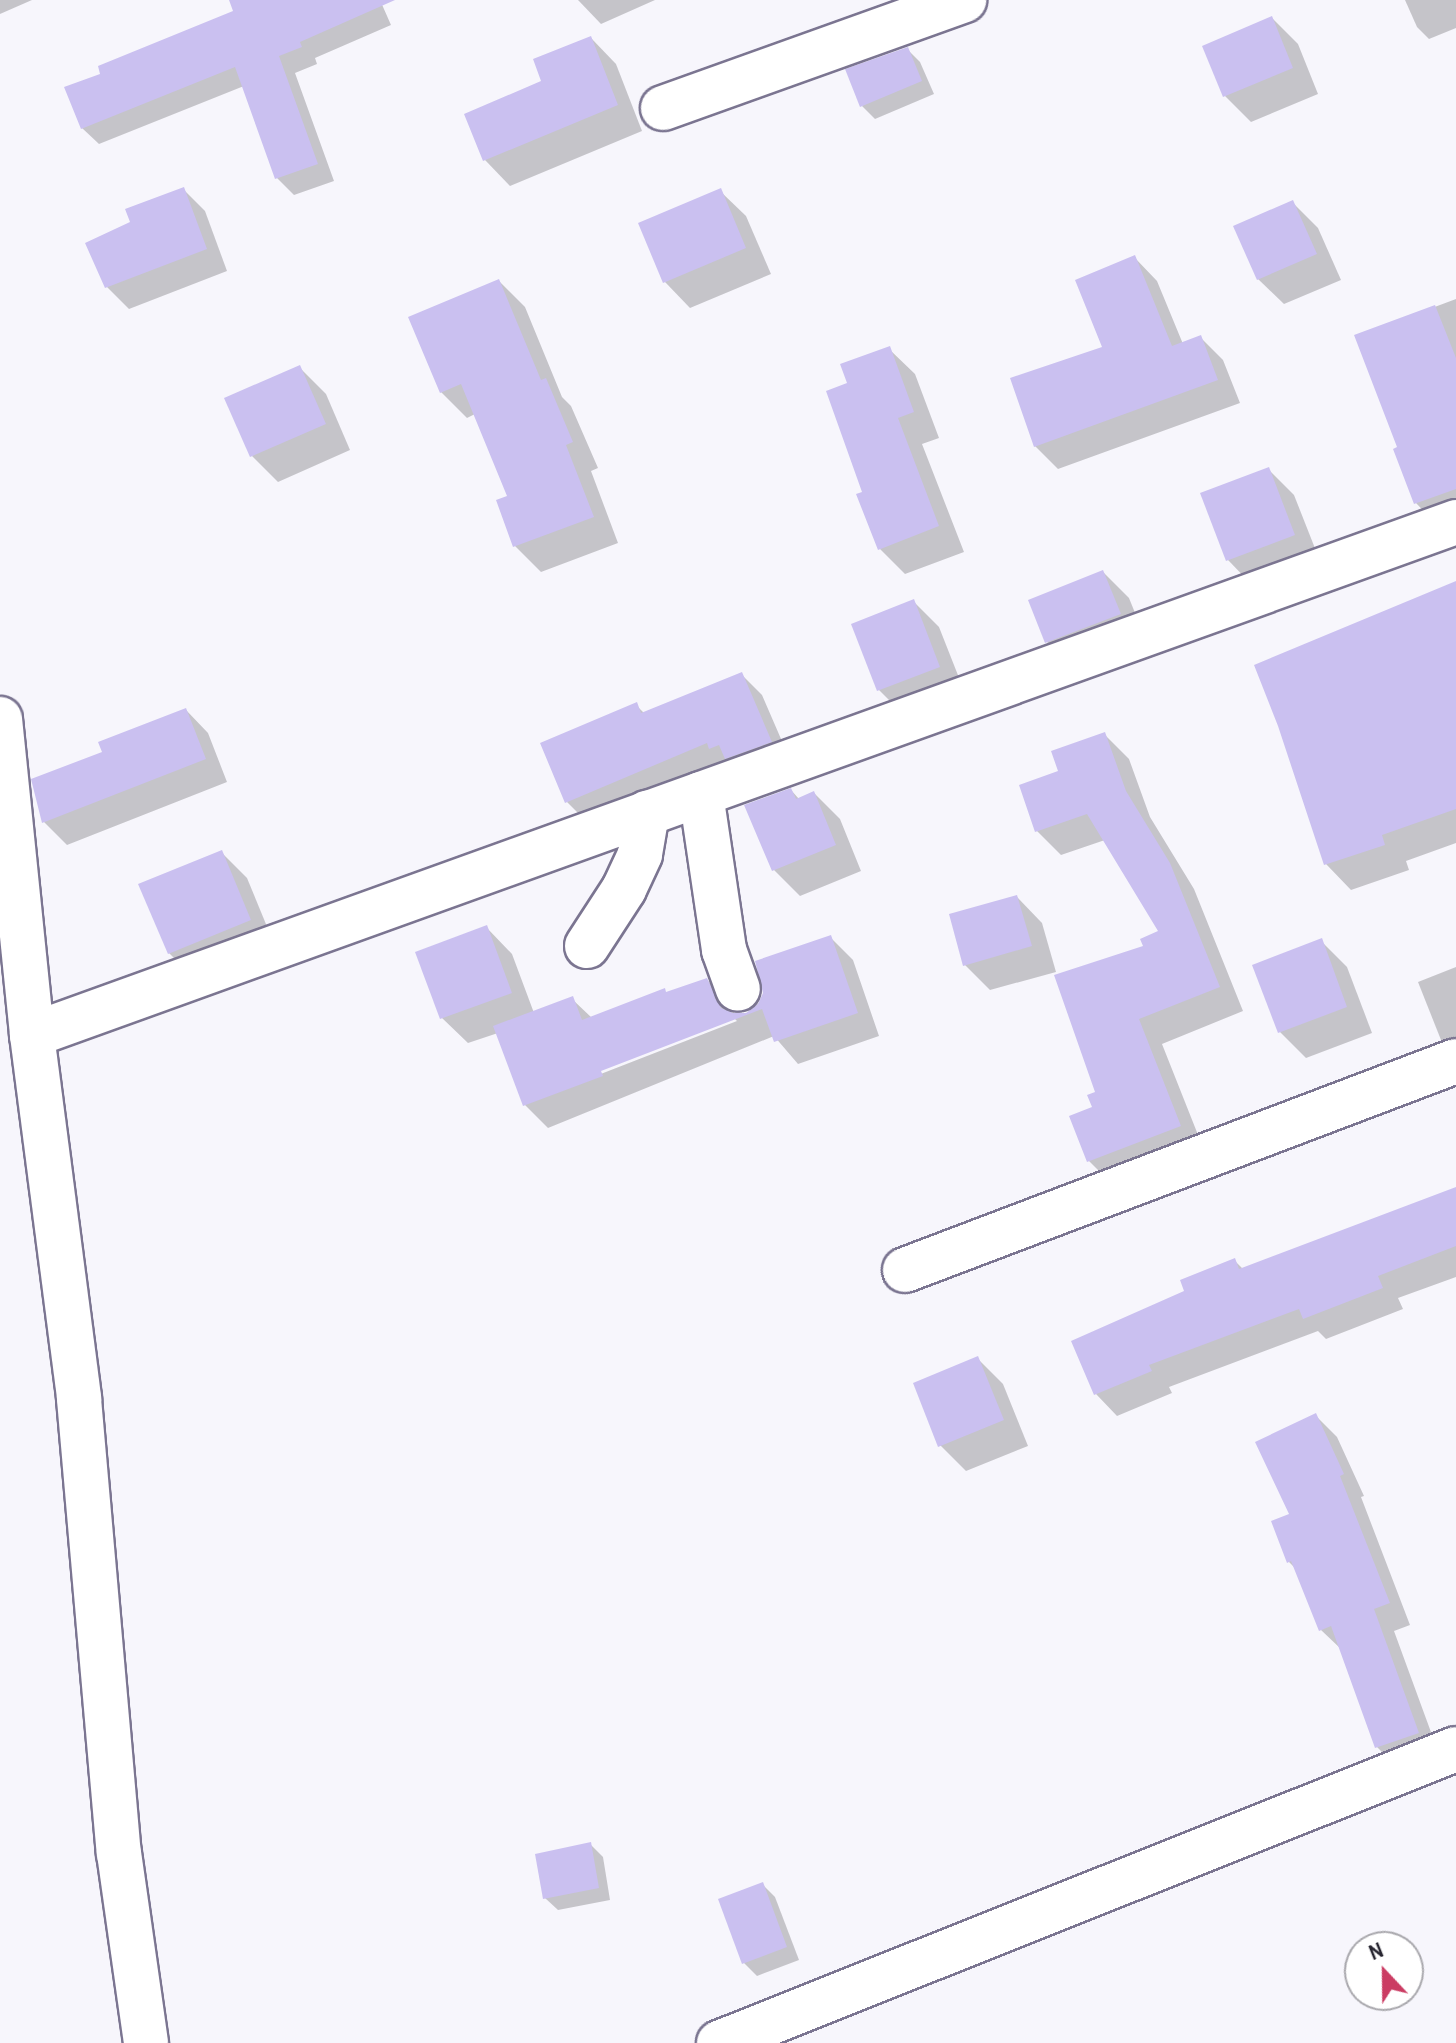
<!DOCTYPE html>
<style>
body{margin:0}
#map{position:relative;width:1456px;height:2043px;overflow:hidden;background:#f7f6fc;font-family:"Archivo Narrow",sans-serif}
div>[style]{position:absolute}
.shadow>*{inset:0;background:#0003}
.building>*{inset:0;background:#cac0f0}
.roads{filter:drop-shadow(2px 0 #7b7591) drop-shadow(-2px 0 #7b7591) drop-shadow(0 2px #7b7591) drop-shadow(0 -2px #7b7591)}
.minor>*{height:44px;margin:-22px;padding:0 22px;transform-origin:22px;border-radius:22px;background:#fff}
span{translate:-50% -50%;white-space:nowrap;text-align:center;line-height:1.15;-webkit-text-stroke:6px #fff;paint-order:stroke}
.north{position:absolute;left:1344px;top:1931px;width:80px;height:80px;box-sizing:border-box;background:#fff;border:2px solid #a9a8ad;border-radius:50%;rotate:338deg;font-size:22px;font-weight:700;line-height:32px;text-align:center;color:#282631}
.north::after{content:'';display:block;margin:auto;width:28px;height:36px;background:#cb3c63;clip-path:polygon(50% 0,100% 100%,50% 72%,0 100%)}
</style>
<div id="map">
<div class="shadow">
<div style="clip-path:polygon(0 0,32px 0,0 14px)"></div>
<div style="clip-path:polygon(245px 0,380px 0,391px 25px,315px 58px,317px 64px,295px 73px,334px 181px,294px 195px,277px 178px,244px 86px,99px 144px,82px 128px,103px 75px,236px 12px)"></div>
<div style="clip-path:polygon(578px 0,655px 0,601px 24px)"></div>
<div style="clip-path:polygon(1405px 0,1456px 0,1456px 28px,1429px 39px,1417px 27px)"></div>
<div style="clip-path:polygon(1272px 18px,1298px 44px,1318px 94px,1251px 122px,1225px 96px)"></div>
<div style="clip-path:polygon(591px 38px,616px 64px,642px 131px,510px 186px,485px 160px,544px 82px)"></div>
<div style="clip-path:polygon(907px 49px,920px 62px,934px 94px,875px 119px,862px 106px)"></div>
<div style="clip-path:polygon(184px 190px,205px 211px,227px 271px,129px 309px,107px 287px,133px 223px)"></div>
<div style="clip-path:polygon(720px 191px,746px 216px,771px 274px,690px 308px,665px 282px)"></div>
<div style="clip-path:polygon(1292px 202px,1318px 228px,1341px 280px,1284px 304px,1258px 279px)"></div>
<div style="clip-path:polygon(1135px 258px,1157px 281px,1183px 344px,1201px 338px,1223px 360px,1240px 403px,1058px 469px,1035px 446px,1105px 348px)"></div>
<div style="clip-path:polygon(499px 281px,525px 307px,562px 397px,571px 406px,598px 468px,591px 471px,618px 543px,541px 572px,515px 546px,510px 497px,475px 414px,467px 418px,441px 392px)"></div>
<div style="clip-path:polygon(1456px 299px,1456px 515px,1435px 523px,1416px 503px,1400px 448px,1357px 336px)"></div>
<div style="clip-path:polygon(889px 349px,915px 374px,939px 438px,922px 444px,964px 552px,905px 574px,879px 548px,865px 493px,849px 384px)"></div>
<div style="clip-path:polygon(300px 368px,326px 394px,350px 450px,278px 482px,252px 456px)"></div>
<div style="clip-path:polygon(1268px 469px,1294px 495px,1320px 561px,1253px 586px,1228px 560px)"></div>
<div style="clip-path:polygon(1103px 572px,1129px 598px,1146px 640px,1073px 668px,1047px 642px,1031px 601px)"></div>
<div style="clip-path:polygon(1456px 583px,1456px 843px,1406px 861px,1409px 870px,1351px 890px,1326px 864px)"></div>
<div style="clip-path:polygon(913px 601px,939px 627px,965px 693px,905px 716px,879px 690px)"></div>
<div style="clip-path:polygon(742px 675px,762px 695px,791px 762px,587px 822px,567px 802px,636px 705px,645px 714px)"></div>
<div style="clip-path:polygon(186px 710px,208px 733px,227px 782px,67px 845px,44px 822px,33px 780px,105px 754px)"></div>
<div style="clip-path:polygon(1105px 735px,1129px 759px,1150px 817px,1194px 889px,1243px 1011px,1162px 1044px,1204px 1150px,1114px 1186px,1089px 1161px,1097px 1093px,1145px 947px,1161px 932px,1105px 840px,1061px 855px,1037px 831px,1061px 772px)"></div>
<div style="clip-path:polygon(791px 790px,799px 799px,814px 793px,840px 819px,861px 871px,800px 896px,774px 870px)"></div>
<div style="clip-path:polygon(221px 852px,247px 878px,275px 946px,195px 979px,169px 953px)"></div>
<div style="clip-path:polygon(1017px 897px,1042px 923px,1056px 972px,990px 990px,965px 965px)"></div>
<div style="clip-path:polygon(evenodd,487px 928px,512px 954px,534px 1013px,572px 999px,592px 1018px,707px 980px,730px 1003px,735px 1015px,746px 1015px,830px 937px,853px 960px,879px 1036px,798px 1064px,774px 1036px,548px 1128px,525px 1105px,498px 1033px,468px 1043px,442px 1018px,487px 928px,734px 1018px,737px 1021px,593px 1077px,591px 1073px,734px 1018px)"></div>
<div style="clip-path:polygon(1321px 941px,1347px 967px,1372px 1033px,1306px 1058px,1280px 1032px,1255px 966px)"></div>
<div style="clip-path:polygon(1456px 967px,1456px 1055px,1441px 1040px,1418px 982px)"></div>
<div style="clip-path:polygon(1456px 1189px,1456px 1277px,1398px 1298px,1403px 1309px,1326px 1339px,1318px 1331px,1169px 1387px,1172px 1393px,1117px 1416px,1096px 1394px,1187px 1293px,1235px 1261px,1244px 1270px)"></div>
<div style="clip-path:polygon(978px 1359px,1003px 1384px,1028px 1446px,966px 1471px,940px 1445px)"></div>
<div style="clip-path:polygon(1315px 1415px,1337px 1437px,1364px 1496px,1361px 1497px,1410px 1625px,1394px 1631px,1439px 1754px,1399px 1769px,1377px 1747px,1342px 1650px,1321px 1630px,1297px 1570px,1289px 1562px)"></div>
<div style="clip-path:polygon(590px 1844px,603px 1857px,610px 1900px,558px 1910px,545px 1898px)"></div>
<div style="clip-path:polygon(762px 1884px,775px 1897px,799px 1960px,757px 1976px,744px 1963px)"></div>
</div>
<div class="building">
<div style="clip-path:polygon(229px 0,395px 0,300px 42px,302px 47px,279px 56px,318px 164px,275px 179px,235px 67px,81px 129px,64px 87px,100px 74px,98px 66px,233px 11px)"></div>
<div style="clip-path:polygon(1272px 16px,1293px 68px,1223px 97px,1202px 46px)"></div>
<div style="clip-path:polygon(591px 36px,618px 105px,483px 161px,464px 114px,541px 81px,533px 59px)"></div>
<div style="clip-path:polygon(908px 47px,922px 81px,860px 107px,845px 69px)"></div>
<div style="clip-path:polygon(184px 187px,207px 249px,105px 288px,85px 243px,130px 222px,125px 209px)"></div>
<div style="clip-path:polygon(721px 188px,746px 248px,663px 283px,638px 223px)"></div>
<div style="clip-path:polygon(1293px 200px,1317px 254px,1257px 280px,1233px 226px)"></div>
<div style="clip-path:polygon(1135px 255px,1172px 346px,1201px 335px,1218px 380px,1034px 447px,1010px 378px,1102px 347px,1075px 280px)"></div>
<div style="clip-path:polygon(499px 279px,541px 380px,546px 378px,573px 442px,566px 445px,594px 517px,513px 547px,496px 500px,507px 496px,461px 384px,440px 393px,408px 317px)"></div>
<div style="clip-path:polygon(1435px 305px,1456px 358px,1456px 489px,1414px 504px,1393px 449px,1397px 447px,1354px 335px)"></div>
<div style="clip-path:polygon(890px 346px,914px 412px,898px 418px,939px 526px,878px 550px,856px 494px,862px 492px,826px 391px,847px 383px,840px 364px)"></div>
<div style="clip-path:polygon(300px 365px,326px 424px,250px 457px,224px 398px)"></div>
<div style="clip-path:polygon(1269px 467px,1295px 535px,1226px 561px,1200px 493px)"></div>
<div style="clip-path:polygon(1103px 570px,1121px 614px,1045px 643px,1028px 600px)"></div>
<div style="clip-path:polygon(1456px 581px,1456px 809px,1382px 835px,1385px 845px,1324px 865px,1278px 726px,1254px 665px)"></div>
<div style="clip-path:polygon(914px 599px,940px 667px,877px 691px,851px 624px)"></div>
<div style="clip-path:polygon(742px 672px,772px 742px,725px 759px,719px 745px,709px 749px,707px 743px,565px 803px,540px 743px,637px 702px,641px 713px)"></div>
<div style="clip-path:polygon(186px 708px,206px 759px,42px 823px,31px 779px,102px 752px,98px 742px)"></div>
<div style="clip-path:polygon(1105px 732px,1126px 791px,1170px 863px,1220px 987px,1139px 1019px,1181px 1126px,1087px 1162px,1069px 1116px,1092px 1107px,1087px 1095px,1095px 1092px,1054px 975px,1143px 946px,1140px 939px,1158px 931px,1087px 814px,1035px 832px,1019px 785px,1058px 771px,1051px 751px)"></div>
<div style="clip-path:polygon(791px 788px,796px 799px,814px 791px,836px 845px,772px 871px,744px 805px)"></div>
<div style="clip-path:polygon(222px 850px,251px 920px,168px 954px,138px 884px)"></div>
<div style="clip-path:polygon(1017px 895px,1032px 946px,963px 966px,949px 914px)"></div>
<div style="clip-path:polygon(487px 925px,512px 993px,440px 1019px,415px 952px)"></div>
<div style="clip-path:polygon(831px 935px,858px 1013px,774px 1042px,762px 1009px,601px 1071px,603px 1076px,523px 1106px,493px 1026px,573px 996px,582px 1020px,665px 988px,666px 992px,707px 978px,721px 1008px,733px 1013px,746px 1013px,758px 1004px,763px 993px,755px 961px)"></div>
<div style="clip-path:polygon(1322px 938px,1347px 1007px,1278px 1033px,1252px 965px)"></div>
<div style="clip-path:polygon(1456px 1187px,1456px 1246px,1378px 1276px,1383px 1288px,1303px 1319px,1299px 1309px,1149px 1365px,1152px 1371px,1094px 1395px,1071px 1341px,1184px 1291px,1180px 1280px,1235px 1258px,1239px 1269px)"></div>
<div style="clip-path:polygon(978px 1356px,1004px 1420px,938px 1447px,913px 1383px)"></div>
<div style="clip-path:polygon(1316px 1413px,1344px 1474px,1340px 1476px,1390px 1603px,1374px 1609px,1419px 1733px,1375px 1748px,1331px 1626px,1319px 1631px,1291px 1561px,1287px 1563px,1271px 1521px,1289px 1514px,1255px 1442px)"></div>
<div style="clip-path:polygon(591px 1842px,599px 1888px,543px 1899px,535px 1854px)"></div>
<div style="clip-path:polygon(763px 1882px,787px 1947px,742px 1964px,718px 1899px)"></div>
</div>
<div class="roads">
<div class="minor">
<div style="left:663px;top:108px;width:320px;rotate:-19.7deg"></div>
<div style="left:0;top:719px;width:318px;rotate:84.2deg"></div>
<div style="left:32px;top:1035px;width:367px;rotate:82.6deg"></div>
<div style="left:79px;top:1399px;width:456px;rotate:85deg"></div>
<div style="left:119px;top:1853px;width:192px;rotate:81.9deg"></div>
<div style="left:701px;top:794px;width:158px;rotate:81.6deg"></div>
<div style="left:724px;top:950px;width:41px;rotate:70.3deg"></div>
<div style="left:587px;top:946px;width:68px;rotate:-57deg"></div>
<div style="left:624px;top:889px;width:38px;rotate:-65deg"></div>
<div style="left:640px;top:854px;width:42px;rotate:-80.3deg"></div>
<div style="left:32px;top:1035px;width:1514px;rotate:-19.81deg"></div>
<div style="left:905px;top:1270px;width:589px;rotate:-20.77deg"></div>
<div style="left:719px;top:2043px;width:793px;rotate:-21.75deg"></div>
</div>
</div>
<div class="north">N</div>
</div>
